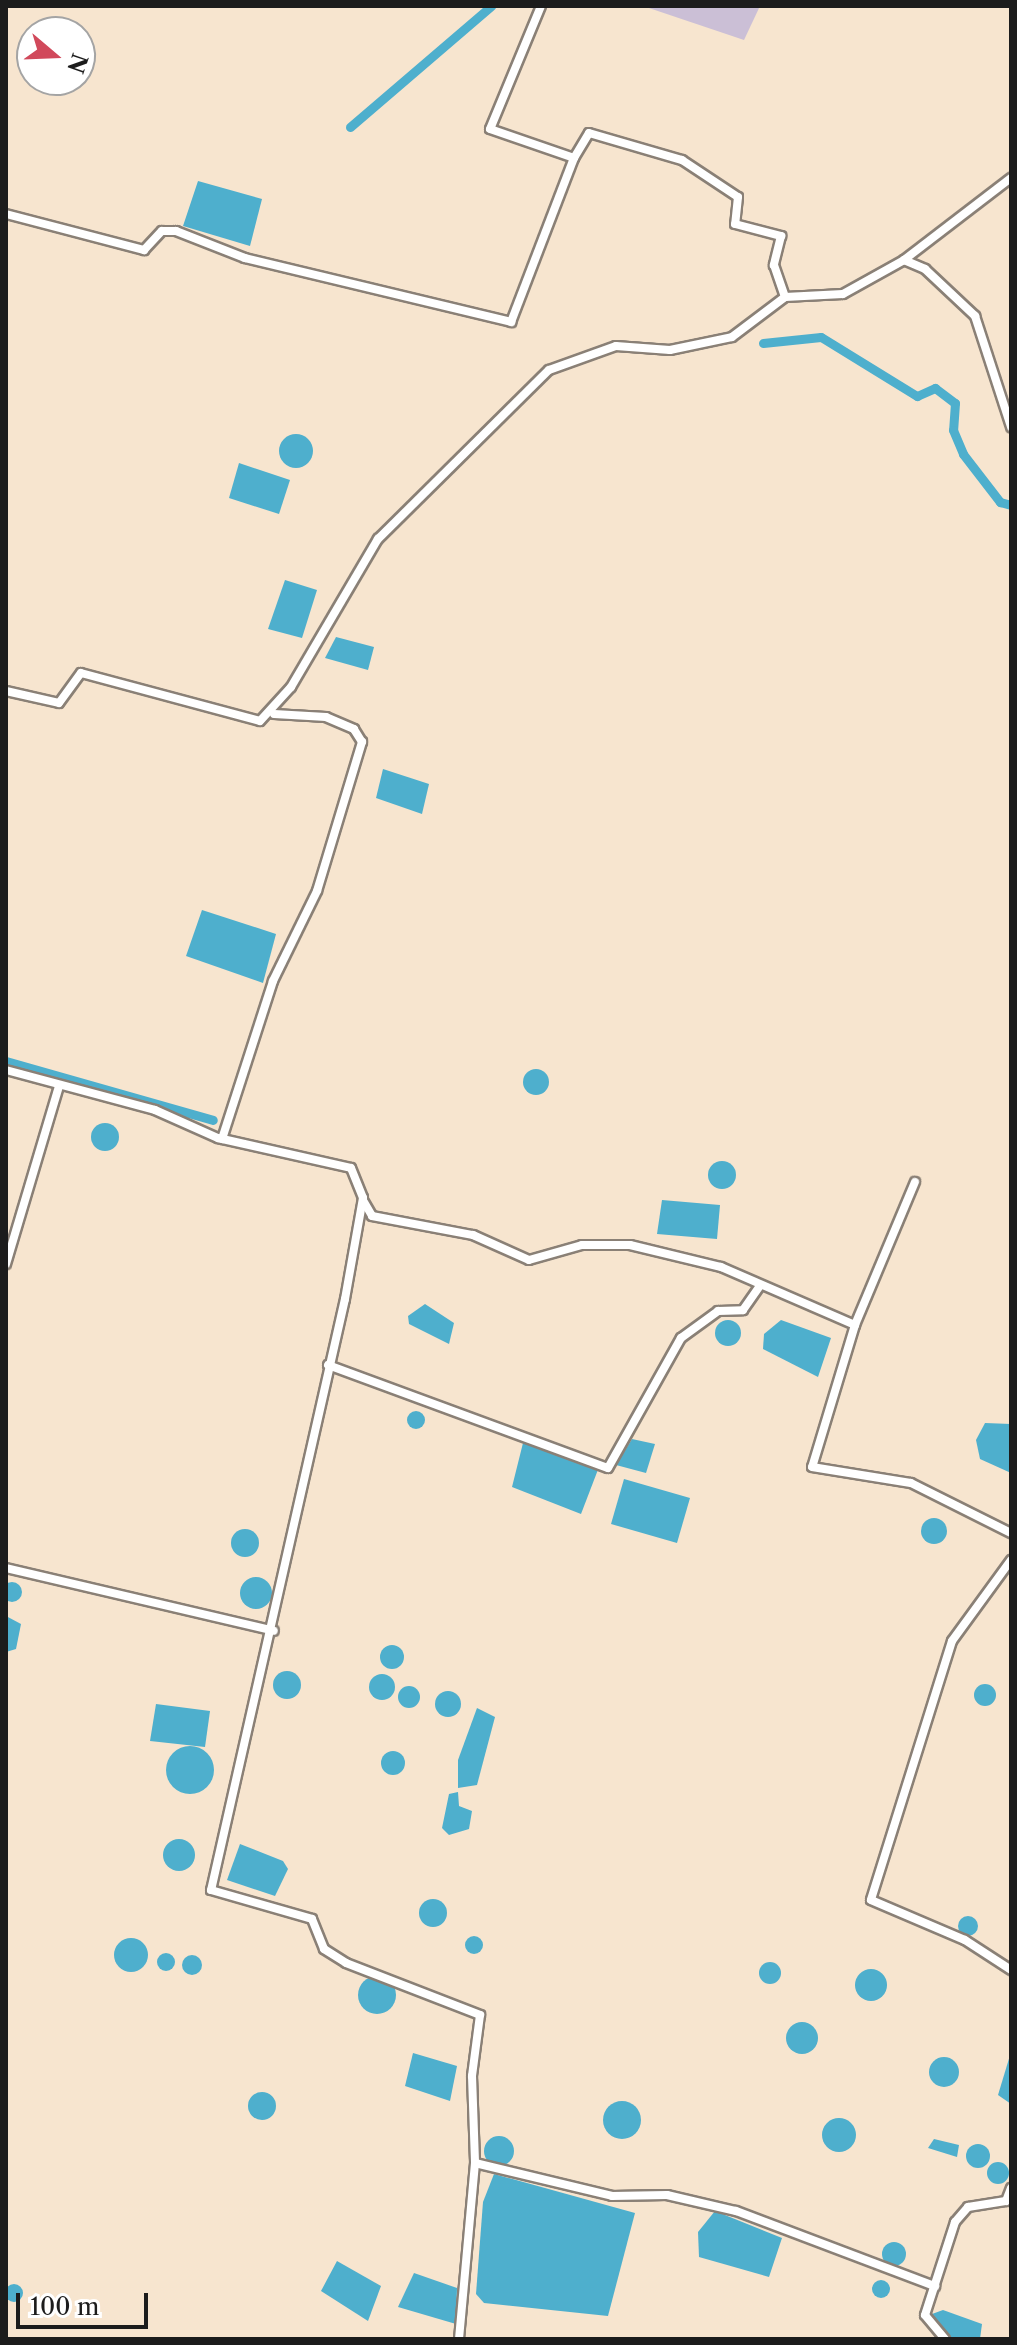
<!DOCTYPE html>
<style>
body{margin:0}
#map{position:relative;width:1017px;height:2345px;overflow:hidden;background:#f7e5cf;font-family:"Libre Caslon Text",serif}
div>[style]{position:absolute}
.industrial>*{inset:0;background:#cbbfd6}
.water>*{inset:0;background:#4eafcd}
.round{border-radius:50%}
.canal>*{height:9px;margin:-4.5px;padding:0 4.5px;transform-origin:4.5px;border-radius:4.5px;background:#4eafcd}
.roads{filter:drop-shadow(2px 0 #8a8076) drop-shadow(-2px 0 #8a8076) drop-shadow(0 2px #8a8076) drop-shadow(0 -2px #8a8076)}
.street>*{height:8px;margin:-4px;padding:0 4px;transform-origin:4px;border-radius:4px;background:#fff}
span{translate:-50% -50%;white-space:nowrap;text-align:center;line-height:1.15;-webkit-text-stroke:6px #fff;paint-order:stroke}
.frame{position:absolute;inset:0;border:8px solid #1c1c1c;pointer-events:none}
.north{position:absolute;left:16px;top:16px;width:80px;height:80px;box-sizing:border-box;background:#fff;border:2px solid #a4a4a4;border-radius:50%;rotate:109deg;font-size:22px;font-weight:700;line-height:32px;text-align:center;color:#1c1c1c}
.north::after{content:'';display:block;margin:auto;width:28px;height:36px;background:#d1495b;clip-path:polygon(50% 0,100% 100%,50% 72%,0 100%)}
.scale{position:absolute;left:16px;top:2293px;width:132px;height:36px;box-sizing:border-box;border:4px solid #1c1c1c;border-top:0;padding-left:10px;font-size:24px;line-height:28px;white-space:nowrap;color:#1c1c1c;-webkit-text-stroke:6px #fff;paint-order:stroke}
</style>
<div id="map">
<div class="industrial">
<div style="clip-path:polygon(643px 6px,760px 6px,744px 40px)"></div>
</div>
<div class="water">
<div style="clip-path:polygon(198px 181px,262px 199px,250px 246px,183px 226px)"></div>
<div class="round" style="left:279px;top:434px;width:34px;height:34px"></div>
<div style="clip-path:polygon(239px 463px,290px 480px,279px 514px,229px 498px)"></div>
<div style="clip-path:polygon(285px 580px,317px 590px,302px 638px,268px 629px)"></div>
<div style="clip-path:polygon(336px 637px,374px 647px,368px 670px,325px 658px)"></div>
<div style="clip-path:polygon(383px 769px,429px 784px,422px 814px,376px 798px)"></div>
<div style="clip-path:polygon(202px 910px,276px 934px,263px 983px,186px 956px)"></div>
<div class="round" style="left:523px;top:1069px;width:26px;height:26px"></div>
<div class="round" style="left:91px;top:1123px;width:28px;height:28px"></div>
<div class="round" style="left:708px;top:1161px;width:28px;height:28px"></div>
<div style="clip-path:polygon(662px 1200px,720px 1205px,717px 1239px,657px 1234px)"></div>
<div style="clip-path:polygon(425px 1304px,454px 1323px,449px 1344px,409px 1324px,408px 1316px)"></div>
<div class="round" style="left:715px;top:1320px;width:26px;height:26px"></div>
<div style="clip-path:polygon(781px 1320px,831px 1338px,818px 1377px,763px 1349px,764px 1334px)"></div>
<div class="round" style="left:407px;top:1411px;width:18px;height:18px"></div>
<div style="clip-path:polygon(985px 1423px,1011px 1424px,1011px 1473px,980px 1459px,976px 1440px)"></div>
<div style="clip-path:polygon(524px 1439px,599px 1467px,581px 1514px,512px 1487px)"></div>
<div style="clip-path:polygon(632px 1439px,655px 1444px,646px 1473px,616px 1465px)"></div>
<div style="clip-path:polygon(624px 1479px,690px 1498px,677px 1543px,611px 1524px)"></div>
<div class="round" style="left:921px;top:1518px;width:26px;height:26px"></div>
<div class="round" style="left:231px;top:1529px;width:28px;height:28px"></div>
<div class="round" style="left:240px;top:1577px;width:32px;height:32px"></div>
<div class="round" style="left:2px;top:1582px;width:20px;height:20px"></div>
<div style="clip-path:polygon(6px 1616px,21px 1624px,16px 1649px,6px 1652px)"></div>
<div class="round" style="left:380px;top:1645px;width:24px;height:24px"></div>
<div class="round" style="left:273px;top:1671px;width:28px;height:28px"></div>
<div class="round" style="left:369px;top:1674px;width:26px;height:26px"></div>
<div class="round" style="left:974px;top:1684px;width:22px;height:22px"></div>
<div class="round" style="left:398px;top:1686px;width:22px;height:22px"></div>
<div class="round" style="left:435px;top:1691px;width:26px;height:26px"></div>
<div style="clip-path:polygon(156px 1704px,210px 1711px,205px 1747px,150px 1741px)"></div>
<div style="clip-path:polygon(477px 1708px,495px 1717px,477px 1785px,458px 1788px,458px 1760px)"></div>
<div class="round" style="left:166px;top:1746px;width:48px;height:48px"></div>
<div class="round" style="left:381px;top:1751px;width:24px;height:24px"></div>
<div style="clip-path:polygon(458px 1792px,459px 1806px,472px 1811px,469px 1829px,449px 1835px,442px 1828px,449px 1794px)"></div>
<div class="round" style="left:163px;top:1839px;width:32px;height:32px"></div>
<div style="clip-path:polygon(240px 1844px,283px 1861px,288px 1869px,275px 1896px,227px 1880px)"></div>
<div class="round" style="left:419px;top:1899px;width:28px;height:28px"></div>
<div class="round" style="left:958px;top:1916px;width:20px;height:20px"></div>
<div class="round" style="left:465px;top:1936px;width:18px;height:18px"></div>
<div class="round" style="left:114px;top:1938px;width:34px;height:34px"></div>
<div class="round" style="left:157px;top:1953px;width:18px;height:18px"></div>
<div class="round" style="left:182px;top:1955px;width:20px;height:20px"></div>
<div class="round" style="left:759px;top:1962px;width:22px;height:22px"></div>
<div class="round" style="left:855px;top:1969px;width:32px;height:32px"></div>
<div class="round" style="left:358px;top:1976px;width:38px;height:38px"></div>
<div class="round" style="left:786px;top:2022px;width:32px;height:32px"></div>
<div style="clip-path:polygon(1011px 2052px,1011px 2104px,998px 2095px)"></div>
<div style="clip-path:polygon(413px 2053px,457px 2066px,450px 2101px,405px 2086px)"></div>
<div class="round" style="left:929px;top:2057px;width:30px;height:30px"></div>
<div class="round" style="left:248px;top:2092px;width:28px;height:28px"></div>
<div class="round" style="left:603px;top:2101px;width:38px;height:38px"></div>
<div class="round" style="left:822px;top:2118px;width:34px;height:34px"></div>
<div class="round" style="left:484px;top:2136px;width:30px;height:30px"></div>
<div style="clip-path:polygon(934px 2139px,959px 2145px,957px 2157px,928px 2148px)"></div>
<div class="round" style="left:966px;top:2144px;width:24px;height:24px"></div>
<div class="round" style="left:987px;top:2162px;width:22px;height:22px"></div>
<div style="clip-path:polygon(494px 2174px,635px 2213px,608px 2316px,484px 2303px,476px 2294px,483px 2202px)"></div>
<div style="clip-path:polygon(715px 2211px,782px 2238px,769px 2277px,699px 2257px,698px 2232px)"></div>
<div class="round" style="left:882px;top:2242px;width:24px;height:24px"></div>
<div style="clip-path:polygon(337px 2261px,381px 2286px,368px 2321px,321px 2291px)"></div>
<div style="clip-path:polygon(414px 2273px,457px 2288px,456px 2324px,398px 2307px)"></div>
<div class="round" style="left:872px;top:2280px;width:18px;height:18px"></div>
<div class="round" style="left:5px;top:2284px;width:18px;height:18px"></div>
<div style="clip-path:polygon(943px 2310px,982px 2324px,980px 2339px,951px 2339px,932px 2314px)"></div>
</div>
<div class="canal">
<div style="left:350px;top:127px;width:186px;rotate:-40.6deg"></div>
<div style="left:763px;top:343px;width:58px;rotate:-5.9deg"></div>
<div style="left:821px;top:337px;width:113px;rotate:31.6deg"></div>
<div style="left:917px;top:396px;width:20px;rotate:-24deg"></div>
<div style="left:935px;top:388px;width:25px;rotate:37deg"></div>
<div style="left:955px;top:403px;width:27px;rotate:94deg"></div>
<div style="left:953px;top:430px;width:26px;rotate:67deg"></div>
<div style="left:963px;top:454px;width:61px;rotate:52.4deg"></div>
<div style="left:1000px;top:502px;width:11px;rotate:15deg"></div>
<div style="left:6px;top:1061px;width:215px;rotate:15.9deg"></div>
</div>
<div class="roads">
<div class="street">
<div style="left:541px;top:6px;width:133px;rotate:112.5deg"></div>
<div style="left:490px;top:129px;width:89px;rotate:19deg"></div>
<div style="left:574px;top:158px;width:29px;rotate:-59deg"></div>
<div style="left:589px;top:133px;width:97px;rotate:16.2deg"></div>
<div style="left:682px;top:160px;width:67px;rotate:33.5deg"></div>
<div style="left:738px;top:197px;width:27px;rotate:96deg"></div>
<div style="left:735px;top:224px;width:48px;rotate:14.6deg"></div>
<div style="left:781px;top:236px;width:30px;rotate:104deg"></div>
<div style="left:774px;top:265px;width:34px;rotate:71deg"></div>
<div style="left:6px;top:214px;width:143px;rotate:14.6deg"></div>
<div style="left:144px;top:250px;width:26px;rotate:-47deg"></div>
<div style="left:162px;top:231px;width:14px"></div>
<div style="left:176px;top:231px;width:74px;rotate:21.4deg"></div>
<div style="left:245px;top:258px;width:274px;rotate:13.5deg"></div>
<div style="left:511px;top:322px;width:176px;rotate:-69deg"></div>
<div style="left:904px;top:260px;width:135px;rotate:-37.5deg"></div>
<div style="left:6px;top:691px;width:54px;rotate:12.8deg"></div>
<div style="left:59px;top:703px;width:37px;rotate:-54deg"></div>
<div style="left:81px;top:673px;width:185px;rotate:15deg"></div>
<div style="left:260px;top:721px;width:46px;rotate:-47.6deg"></div>
<div style="left:291px;top:687px;width:172px;rotate:-59.6deg"></div>
<div style="left:378px;top:539px;width:240px;rotate:-44.7deg"></div>
<div style="left:549px;top:370px;width:71px;rotate:-19.7deg"></div>
<div style="left:616px;top:346px;width:54px;rotate:4.2deg"></div>
<div style="left:670px;top:350px;width:63px;rotate:-11.8deg"></div>
<div style="left:732px;top:337px;width:66px;rotate:-37deg"></div>
<div style="left:785px;top:297px;width:58px;rotate:-3deg"></div>
<div style="left:843px;top:294px;width:70px;rotate:-29.1deg"></div>
<div style="left:904px;top:260px;width:23px;rotate:23deg"></div>
<div style="left:925px;top:269px;width:69px;rotate:43.2deg"></div>
<div style="left:975px;top:316px;width:117px;rotate:72deg"></div>
<div style="left:6px;top:1070px;width:154px;rotate:15deg"></div>
<div style="left:155px;top:1110px;width:69px;rotate:24deg"></div>
<div style="left:218px;top:1138px;width:136px;rotate:12.7deg"></div>
<div style="left:351px;top:1168px;width:32px;rotate:68deg"></div>
<div style="left:363px;top:1198px;width:103px;rotate:100.1deg"></div>
<div style="left:345px;top:1299px;width:606px;rotate:102.77deg"></div>
<div style="left:211px;top:1890px;width:105px;rotate:16deg"></div>
<div style="left:312px;top:1919px;width:32px;rotate:68deg"></div>
<div style="left:324px;top:1949px;width:26px;rotate:32deg"></div>
<div style="left:346px;top:1963px;width:144px;rotate:21.2deg"></div>
<div style="left:480px;top:2015px;width:62px;rotate:97.5deg"></div>
<div style="left:472px;top:2076px;width:87px;rotate:88deg"></div>
<div style="left:222px;top:1139px;width:166px;rotate:-72.1deg"></div>
<div style="left:273px;top:981px;width:100px;rotate:-63.9deg"></div>
<div style="left:317px;top:891px;width:156px;rotate:-73.2deg"></div>
<div style="left:362px;top:742px;width:15px;rotate:-122deg"></div>
<div style="left:354px;top:729px;width:30px;rotate:-157deg"></div>
<div style="left:326px;top:717px;width:52px;rotate:-176.7deg"></div>
<div style="left:915px;top:1182px;width:155px;rotate:112.8deg"></div>
<div style="left:855px;top:1325px;width:148px;rotate:106.8deg"></div>
<div style="left:812px;top:1467px;width:100px;rotate:9.2deg"></div>
<div style="left:911px;top:1483px;width:112px;rotate:26.6deg"></div>
<div style="left:364px;top:1202px;width:16px;rotate:60deg"></div>
<div style="left:372px;top:1216px;width:103px;rotate:10.7deg"></div>
<div style="left:473px;top:1235px;width:61px;rotate:24.1deg"></div>
<div style="left:529px;top:1260px;width:55px;rotate:-15.8deg"></div>
<div style="left:582px;top:1245px;width:48px"></div>
<div style="left:630px;top:1245px;width:94px;rotate:13.6deg"></div>
<div style="left:721px;top:1267px;width:146px;rotate:23.4deg"></div>
<div style="left:6px;top:1264px;width:186px;rotate:-73.4deg"></div>
<div style="left:328px;top:1365px;width:298px;rotate:20.2deg"></div>
<div style="left:608px;top:1468px;width:149px;rotate:-60.7deg"></div>
<div style="left:681px;top:1338px;width:46px;rotate:-36.1deg"></div>
<div style="left:718px;top:1311px;width:25px;rotate:-2deg"></div>
<div style="left:743px;top:1310px;width:29px;rotate:-55deg"></div>
<div style="left:1011px;top:1560px;width:100px;rotate:126.1deg"></div>
<div style="left:952px;top:1641px;width:271px;rotate:107.4deg"></div>
<div style="left:871px;top:1900px;width:102px;rotate:23.1deg"></div>
<div style="left:965px;top:1940px;width:55px;rotate:33.1deg"></div>
<div style="left:6px;top:1568px;width:275px;rotate:13.2deg"></div>
<div style="left:459px;top:2339px;width:177px;rotate:-84.8deg"></div>
<div style="left:475px;top:2163px;width:141px;rotate:13.5deg"></div>
<div style="left:612px;top:2196px;width:55px;rotate:-1deg"></div>
<div style="left:667px;top:2195px;width:71px;rotate:13.1deg"></div>
<div style="left:736px;top:2211px;width:213px;rotate:20.7deg"></div>
<div style="left:945px;top:2339px;width:31px;rotate:-130deg"></div>
<div style="left:925px;top:2315px;width:98px;rotate:-72.1deg"></div>
<div style="left:955px;top:2222px;width:20px;rotate:-49deg"></div>
<div style="left:968px;top:2207px;width:38px;rotate:-9deg"></div>
<div style="left:1006px;top:2201px;width:14px;rotate:-69deg"></div>
</div>
</div>
<div class="frame"></div>
<div class="north">N</div>
<div class="scale">100 m</div>
</div>
